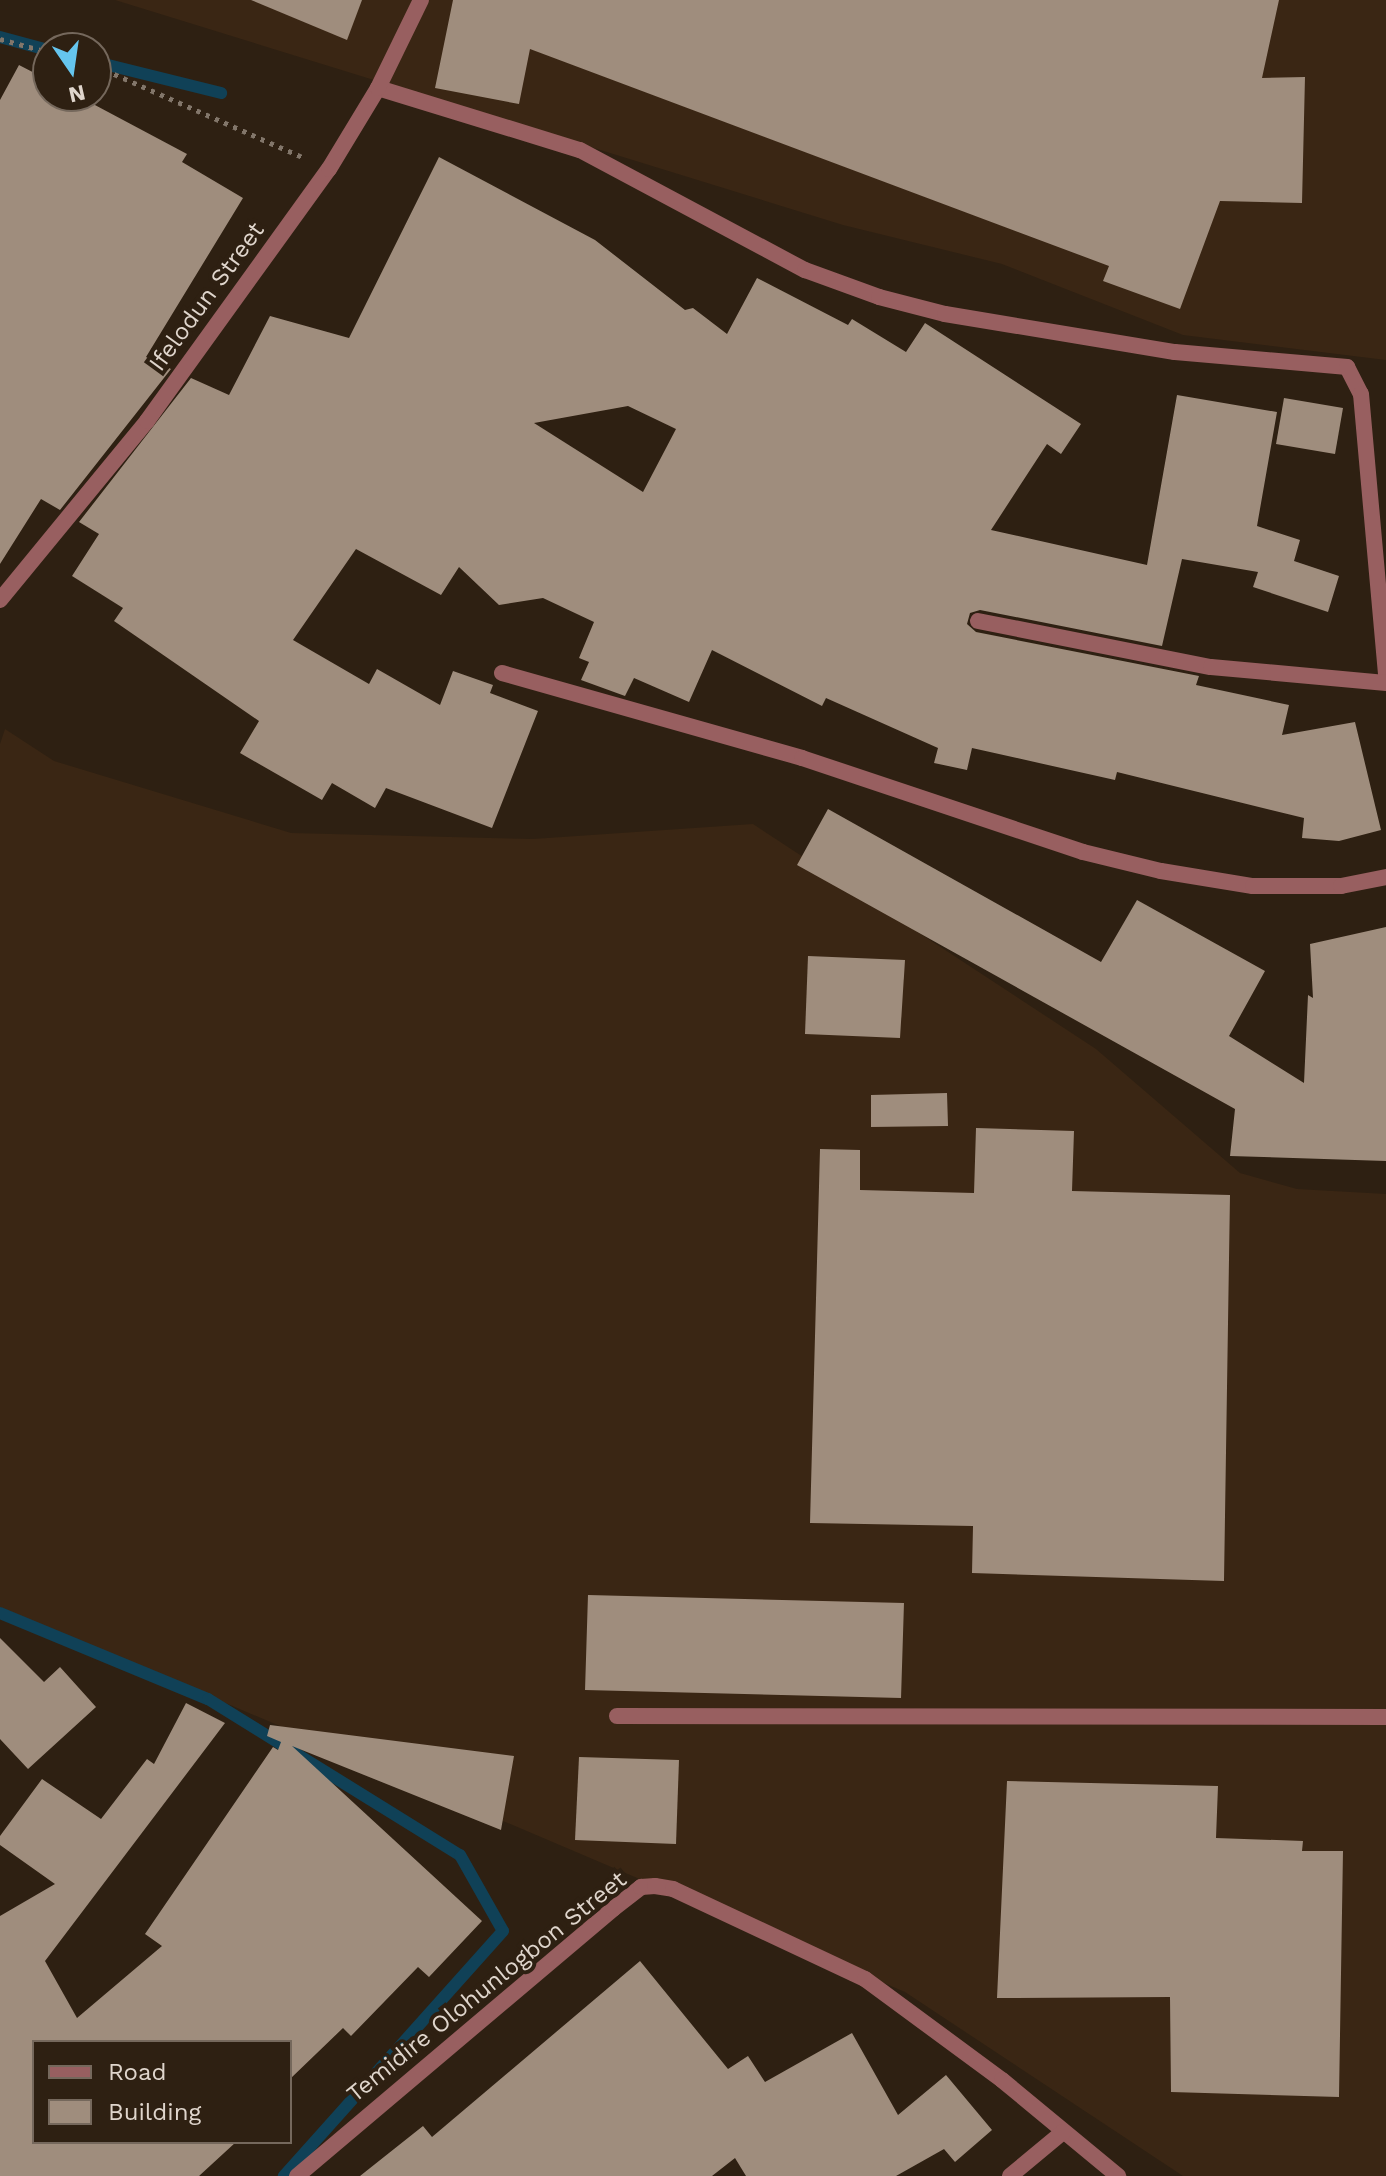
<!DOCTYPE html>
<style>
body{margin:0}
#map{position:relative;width:1386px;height:2176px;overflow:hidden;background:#2e2012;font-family:"Work Sans",sans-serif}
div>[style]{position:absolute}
.built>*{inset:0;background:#3a2614}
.stream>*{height:12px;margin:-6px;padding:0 6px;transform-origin:6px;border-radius:6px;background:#104157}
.building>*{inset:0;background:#9f8d7d}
.path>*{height:5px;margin-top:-2.5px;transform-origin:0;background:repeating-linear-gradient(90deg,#82766a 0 4px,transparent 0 10px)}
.lane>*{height:16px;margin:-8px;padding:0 8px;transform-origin:8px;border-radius:8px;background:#985f60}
.street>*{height:16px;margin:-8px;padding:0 8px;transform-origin:8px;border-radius:8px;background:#985f60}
span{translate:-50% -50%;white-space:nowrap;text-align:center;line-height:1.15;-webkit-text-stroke:8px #2e2012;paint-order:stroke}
.street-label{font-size:24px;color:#dfd5cc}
.legend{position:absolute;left:32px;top:2040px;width:260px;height:104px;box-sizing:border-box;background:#2e2012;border:2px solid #75685c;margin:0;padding:10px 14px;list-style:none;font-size:24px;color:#dfd5cc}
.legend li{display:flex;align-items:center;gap:16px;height:40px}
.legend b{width:40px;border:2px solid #75685c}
.north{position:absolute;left:32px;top:32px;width:80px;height:80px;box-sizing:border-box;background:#2e2012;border:2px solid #75685c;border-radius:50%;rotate:167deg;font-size:22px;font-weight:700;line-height:32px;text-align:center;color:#dfd5cc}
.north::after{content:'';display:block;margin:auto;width:28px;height:36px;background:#65c5ee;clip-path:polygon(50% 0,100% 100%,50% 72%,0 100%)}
</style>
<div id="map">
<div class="built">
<div style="clip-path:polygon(115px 0,1386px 0,1386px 360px,1183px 335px,1002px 264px,843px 225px)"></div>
<div style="clip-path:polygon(5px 729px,54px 761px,291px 833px,533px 839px,753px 824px,1096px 1049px,1240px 1173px,1297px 1189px,1386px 1194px,1386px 2176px,1183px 2176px,905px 1992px,0 1607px,0 744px)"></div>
</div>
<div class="stream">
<div style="left:0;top:37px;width:50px;rotate:15.2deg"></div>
<div style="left:96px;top:62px;width:129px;rotate:13.9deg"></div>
<div style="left:0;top:1613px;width:225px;rotate:22.5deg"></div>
<div style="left:208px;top:1699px;width:296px;rotate:31.8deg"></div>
<div style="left:460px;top:1855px;width:87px;rotate:60.5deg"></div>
<div style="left:503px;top:1931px;width:329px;rotate:131.8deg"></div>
</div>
<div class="building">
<div style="clip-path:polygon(251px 0,362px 0,347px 40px)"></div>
<div style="clip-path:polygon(453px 0,1279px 0,1262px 78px,1305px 77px,1302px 203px,1220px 201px,1180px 309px,1103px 281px,1109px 266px,530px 49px,519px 104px,435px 88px)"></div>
<div style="clip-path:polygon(19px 65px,48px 80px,48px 96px,78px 96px,187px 154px,182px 162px,243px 198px,146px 357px,171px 369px,60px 510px,41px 499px,0 564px,0 100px)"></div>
<div style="clip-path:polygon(evenodd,439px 157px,595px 240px,685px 310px,693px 308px,727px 334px,757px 278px,848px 325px,852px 319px,906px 352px,925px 323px,1081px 424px,1061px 454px,1047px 444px,991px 530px,1147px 565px,1177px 395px,1277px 412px,1257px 526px,1300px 540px,1294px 561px,1339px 576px,1328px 612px,1253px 587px,1258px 572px,1182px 559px,1162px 646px,980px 610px,970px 613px,967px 624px,976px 632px,1199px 676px,1196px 685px,1289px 705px,1282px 735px,1355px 722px,1381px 830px,1339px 841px,1302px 838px,1304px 818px,1117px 772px,1115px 780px,972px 748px,967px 770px,934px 763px,938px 748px,826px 698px,822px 706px,712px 650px,689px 702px,634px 678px,625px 696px,581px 680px,589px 662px,579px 658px,594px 622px,543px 598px,499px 605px,459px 567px,441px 595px,356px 549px,293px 640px,369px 684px,377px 669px,440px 705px,453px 671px,493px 685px,490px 693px,538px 711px,492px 828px,386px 788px,375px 808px,332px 783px,322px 800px,240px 753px,259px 721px,114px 621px,123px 608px,72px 576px,99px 534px,79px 522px,191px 378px,229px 395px,270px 316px,349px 338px,439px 157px,628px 406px,676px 429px,643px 492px,534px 423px,628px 406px)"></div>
<div style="clip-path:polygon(1284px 398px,1343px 408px,1335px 454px,1276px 444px)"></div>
<div style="clip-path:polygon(828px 809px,1101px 962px,1137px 900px,1265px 971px,1229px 1036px,1304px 1083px,1308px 995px,1313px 998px,1310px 944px,1386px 927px,1386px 1161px,1230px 1156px,1235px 1109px,797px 865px)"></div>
<div style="clip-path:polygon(808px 956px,905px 960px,900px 1038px,805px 1034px)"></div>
<div style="clip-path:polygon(947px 1093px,948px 1126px,871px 1127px,871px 1095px)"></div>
<div style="clip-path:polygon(976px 1128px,1074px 1131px,1072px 1191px,1230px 1195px,1224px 1581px,972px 1573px,973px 1526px,810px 1523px,820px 1149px,860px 1150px,860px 1190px,974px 1193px)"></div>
<div style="clip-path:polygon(588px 1595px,904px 1603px,901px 1698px,585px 1690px)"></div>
<div style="clip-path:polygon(0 1638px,44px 1682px,60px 1667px,96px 1707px,28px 1769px,0 1739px)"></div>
<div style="clip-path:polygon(186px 1703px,225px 1723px,45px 1961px,77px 2018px,162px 1946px,145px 1934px,273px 1747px,278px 1750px,281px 1742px,267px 1736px,270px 1725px,514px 1756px,501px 1830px,292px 1746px,482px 1921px,429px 1977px,418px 1967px,351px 2036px,343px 2028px,290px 2079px,290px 2042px,34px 2042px,34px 2142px,236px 2142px,199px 2176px,0 2176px,0 1916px,55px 1884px,0 1845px,0 1836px,42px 1779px,101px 1819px,147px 1759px,154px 1764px)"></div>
<div style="clip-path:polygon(579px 1757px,679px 1760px,676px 1844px,575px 1840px)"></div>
<div style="clip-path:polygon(1007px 1781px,1218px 1786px,1216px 1838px,1303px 1841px,1302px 1851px,1343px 1851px,1339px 2097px,1171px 2092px,1170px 1997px,997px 1998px)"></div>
<div style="clip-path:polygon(640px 1961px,728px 2069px,748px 2056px,765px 2082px,852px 2033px,898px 2115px,946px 2075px,992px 2130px,955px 2162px,944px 2149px,896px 2176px,746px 2176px,735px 2158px,712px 2176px,360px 2176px,423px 2126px,432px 2137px)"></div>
</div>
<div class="path">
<div style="left:0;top:39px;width:50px;rotate:15.2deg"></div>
<div style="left:96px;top:66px;width:225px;rotate:23.8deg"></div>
</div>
<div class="lane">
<div style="left:378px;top:88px;width:211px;rotate:17.1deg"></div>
<div style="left:580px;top:150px;width:255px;rotate:28.1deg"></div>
<div style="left:805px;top:270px;width:79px;rotate:20deg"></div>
<div style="left:879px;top:297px;width:68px;rotate:14.4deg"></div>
<div style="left:945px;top:314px;width:233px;rotate:9.4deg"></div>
<div style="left:1175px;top:352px;width:173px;rotate:5deg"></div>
<div style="left:1347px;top:367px;width:30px;rotate:63deg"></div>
<div style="left:1361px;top:394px;width:283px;rotate:84.9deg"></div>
<div style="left:978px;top:621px;width:237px;rotate:11.2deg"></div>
<div style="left:1211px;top:667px;width:176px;rotate:5.2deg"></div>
<div style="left:502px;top:673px;width:312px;rotate:15.8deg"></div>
<div style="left:802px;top:758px;width:296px;rotate:18.5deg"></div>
<div style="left:1083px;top:852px;width:80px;rotate:13.7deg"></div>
<div style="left:1161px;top:871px;width:93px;rotate:9.3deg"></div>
<div style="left:1253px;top:886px;width:88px"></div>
<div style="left:1341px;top:886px;width:46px;rotate:-11.3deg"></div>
<div style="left:617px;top:1716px;width:769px;rotate:0.07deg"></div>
</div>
<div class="street">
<div style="left:0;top:600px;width:232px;rotate:-50.6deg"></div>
<div style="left:147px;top:421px;width:311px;rotate:-54.2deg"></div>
<div style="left:329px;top:169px;width:95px;rotate:-58.8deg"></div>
<div style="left:378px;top:88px;width:98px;rotate:-64deg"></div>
<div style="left:297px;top:2176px;width:414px;rotate:-40.2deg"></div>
<div style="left:613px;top:1909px;width:36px;rotate:-38deg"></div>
<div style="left:641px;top:1887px;width:14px;rotate:-4deg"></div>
<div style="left:655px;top:1886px;width:18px;rotate:9deg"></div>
<div style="left:673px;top:1889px;width:212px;rotate:25.1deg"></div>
<div style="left:865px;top:1979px;width:170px;rotate:36.4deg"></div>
<div style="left:1002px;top:2080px;width:151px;rotate:39.6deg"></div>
<div style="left:1010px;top:2176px;width:69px;rotate:-39.7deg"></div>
</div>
<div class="street-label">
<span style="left:207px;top:297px;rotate:-54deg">Ifelodun Street</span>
<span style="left:487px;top:1987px;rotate:-39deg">Temidire Olohunlogbon Street</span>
</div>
<ul class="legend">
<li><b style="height:10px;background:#985f60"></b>Road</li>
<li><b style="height:22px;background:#9f8d7d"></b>Building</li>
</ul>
<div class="north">N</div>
</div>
